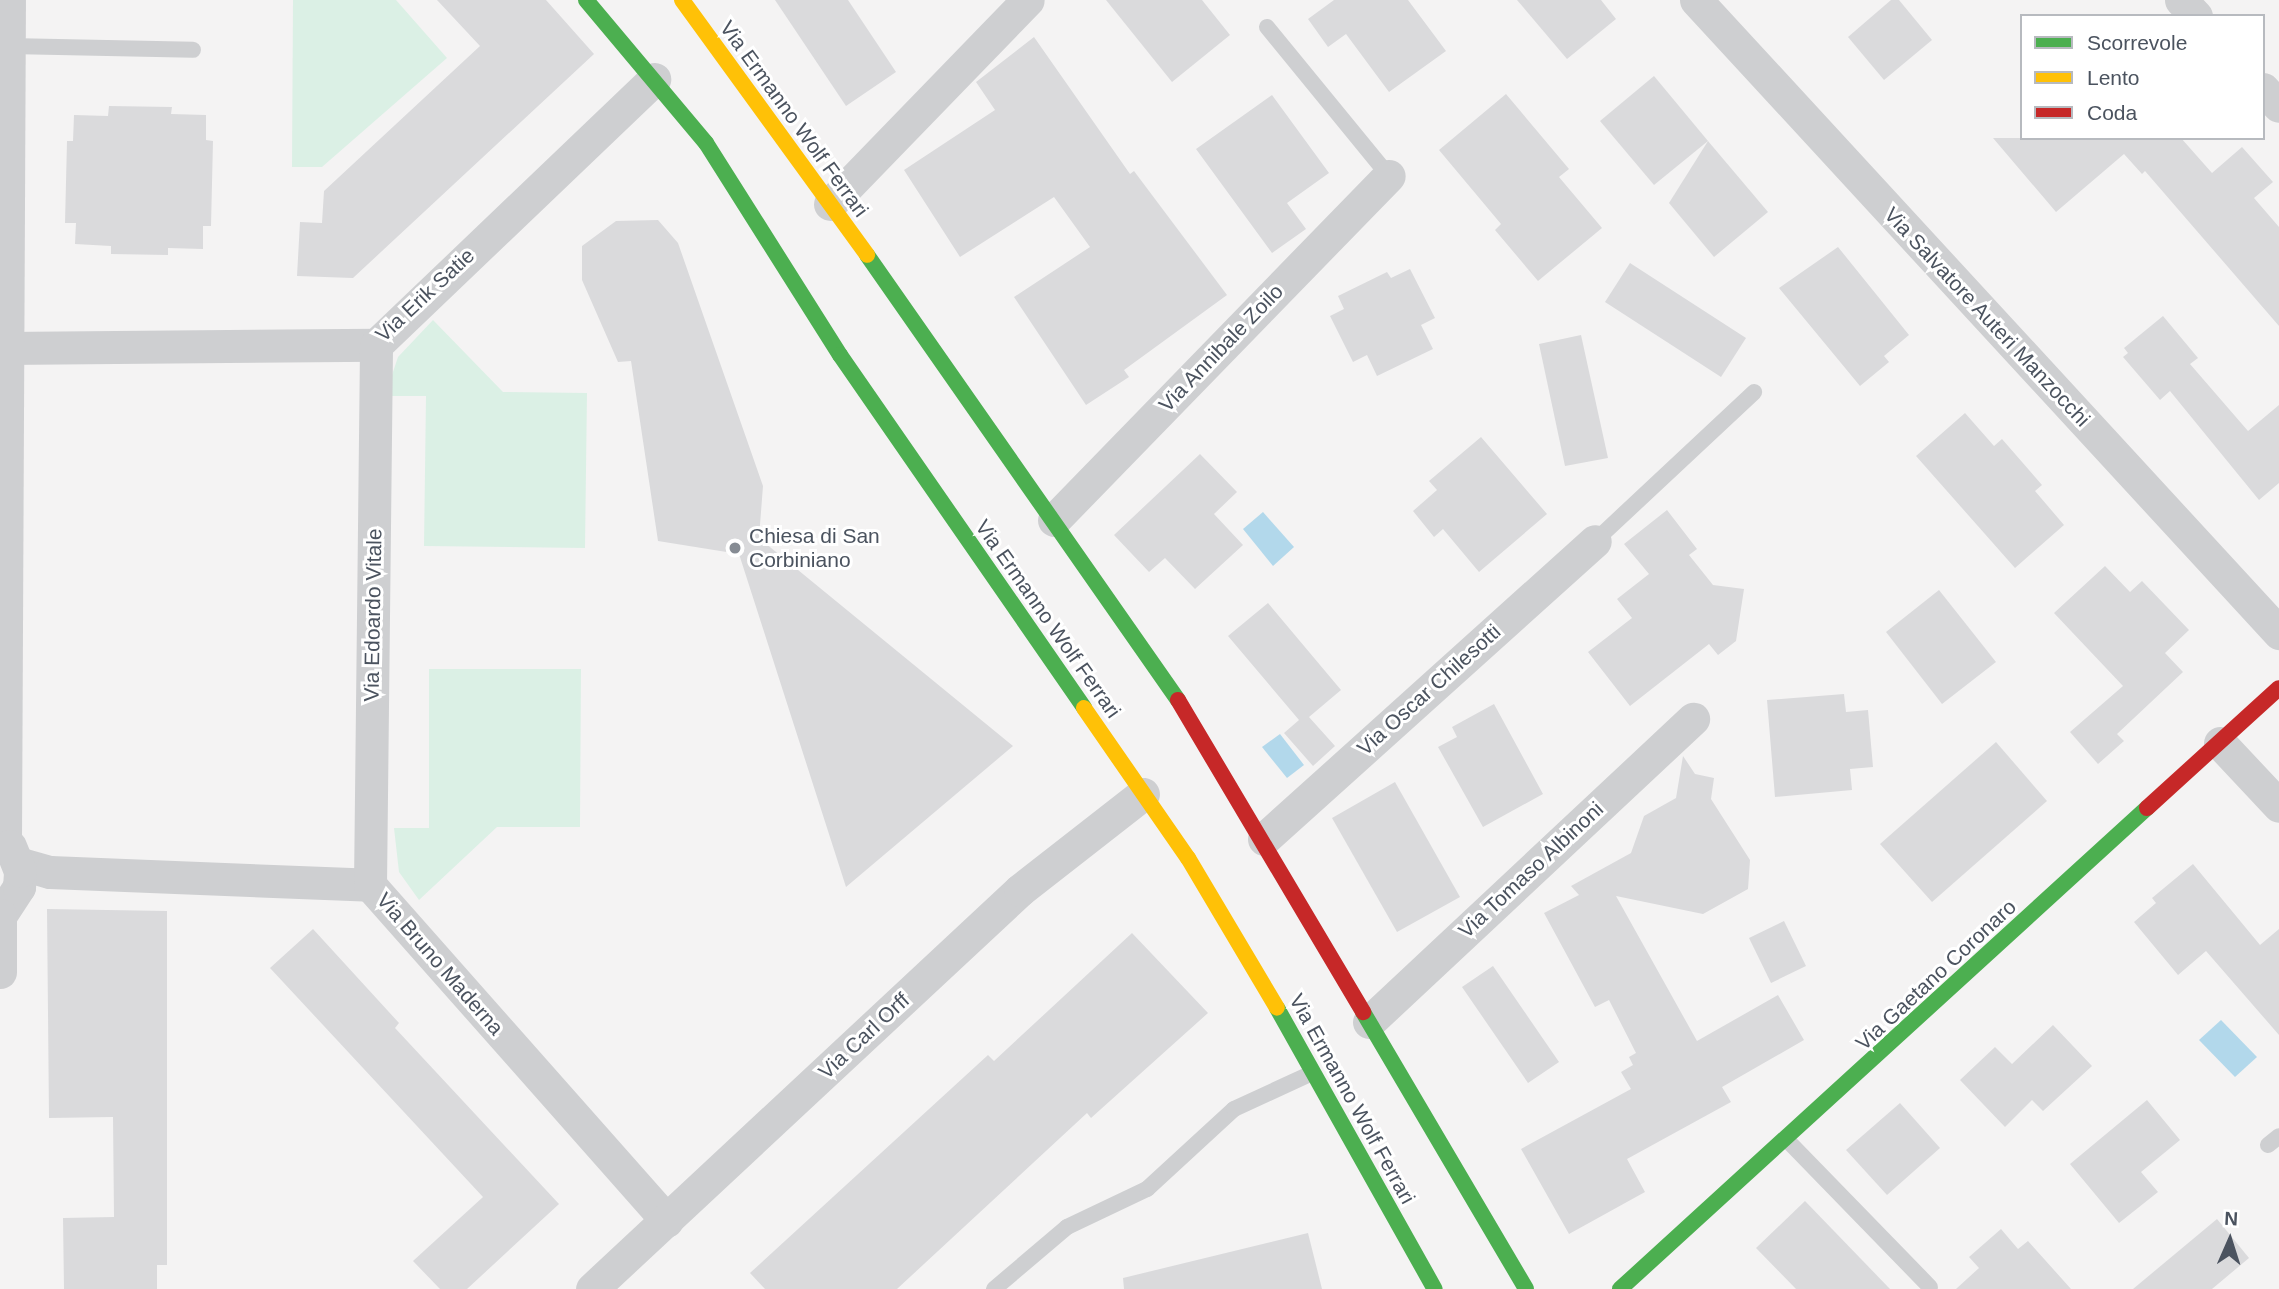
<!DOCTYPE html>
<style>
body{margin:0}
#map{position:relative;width:2279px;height:1289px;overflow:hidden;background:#f4f3f3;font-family:Helvetica,sans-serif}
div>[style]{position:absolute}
.green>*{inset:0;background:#dbf0e5}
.water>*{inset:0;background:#b2d8eb}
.building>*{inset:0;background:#dadadc}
.lane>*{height:16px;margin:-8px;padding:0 8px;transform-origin:8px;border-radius:8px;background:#cecfd1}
.street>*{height:33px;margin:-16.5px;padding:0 16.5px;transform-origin:16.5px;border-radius:16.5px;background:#cecfd1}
.fast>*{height:16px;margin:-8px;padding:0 8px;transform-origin:8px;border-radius:8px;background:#4caf50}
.slow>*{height:16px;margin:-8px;padding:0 8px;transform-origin:8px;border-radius:8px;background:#ffc107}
.jam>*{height:16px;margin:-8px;padding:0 8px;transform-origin:8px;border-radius:8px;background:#c62828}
.dots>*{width:19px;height:19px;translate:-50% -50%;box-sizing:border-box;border:4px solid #fff;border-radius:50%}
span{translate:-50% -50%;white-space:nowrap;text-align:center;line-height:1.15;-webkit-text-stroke:6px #fff;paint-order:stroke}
.street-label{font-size:21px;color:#4b535f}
.poi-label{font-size:21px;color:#4b535f}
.left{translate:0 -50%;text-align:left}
.legend{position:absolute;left:2020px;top:14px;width:245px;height:126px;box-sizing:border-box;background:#fff;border:2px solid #b7babf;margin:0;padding:9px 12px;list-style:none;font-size:21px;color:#4b535f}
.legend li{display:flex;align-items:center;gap:14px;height:35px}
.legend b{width:35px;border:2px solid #b7babf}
.north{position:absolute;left:2195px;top:1205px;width:70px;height:70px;-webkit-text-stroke:5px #fff;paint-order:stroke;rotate:3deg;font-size:19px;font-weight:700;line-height:28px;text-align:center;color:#4b535f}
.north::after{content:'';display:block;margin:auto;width:24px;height:32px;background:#4b535f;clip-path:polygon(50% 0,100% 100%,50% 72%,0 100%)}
</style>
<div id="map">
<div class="green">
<div style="clip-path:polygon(293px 0,396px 0,447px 58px,322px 167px,292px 167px)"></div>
<div style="clip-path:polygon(433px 320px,503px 392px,587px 393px,585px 548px,424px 546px,426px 396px,391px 396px,391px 378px,398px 357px)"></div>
<div style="clip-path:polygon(429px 669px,581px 669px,580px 827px,497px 827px,419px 900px,399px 872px,394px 828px,429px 828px)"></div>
</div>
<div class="water">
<div style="clip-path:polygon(1263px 512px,1294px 547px,1273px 566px,1243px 529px)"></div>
<div style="clip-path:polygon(1280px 734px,1304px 765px,1287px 778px,1262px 747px)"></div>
<div style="clip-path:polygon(2221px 1020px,2257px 1057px,2235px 1077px,2199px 1040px)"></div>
</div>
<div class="building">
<div style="clip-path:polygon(437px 0,546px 0,594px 54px,353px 278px,297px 276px,300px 222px,322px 223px,324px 191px,480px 46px)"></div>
<div style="clip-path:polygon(775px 0,848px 0,896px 72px,846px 106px)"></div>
<div style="clip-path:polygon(1106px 0,1202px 0,1230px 35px,1172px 82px)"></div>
<div style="clip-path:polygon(1334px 0,1408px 0,1446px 51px,1389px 92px,1346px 34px,1328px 47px,1308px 19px)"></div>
<div style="clip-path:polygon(1517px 0,1601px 0,1616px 19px,1567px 59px)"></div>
<div style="clip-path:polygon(1891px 0,1899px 0,1932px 40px,1884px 80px,1848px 37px)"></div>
<div style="clip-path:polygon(1034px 37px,1130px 174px,1134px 171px,1227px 295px,1124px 370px,1129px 377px,1086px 405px,1014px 297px,1090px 247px,1054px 197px,960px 257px,904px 170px,995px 110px,976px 82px)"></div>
<div style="clip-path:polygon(1654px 76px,1708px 141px,1654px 185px,1600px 121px)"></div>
<div style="clip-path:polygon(1506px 94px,1569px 169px,1559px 177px,1602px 228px,1538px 281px,1495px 230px,1501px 224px,1439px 150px)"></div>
<div style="clip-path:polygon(1272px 95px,1329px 173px,1287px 203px,1306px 229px,1272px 253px,1196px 149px)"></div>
<div style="clip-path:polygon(109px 106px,172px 107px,171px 114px,206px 115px,206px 140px,213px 141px,211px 226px,203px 226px,203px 249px,168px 248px,168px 255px,111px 254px,111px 246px,75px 244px,76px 223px,65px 223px,67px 141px,73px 141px,74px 115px,108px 116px)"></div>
<div style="clip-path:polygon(1993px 138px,2181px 138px,2212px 173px,2242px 147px,2273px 182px,2254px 198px,2279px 227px,2279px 326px,2145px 171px,2142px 174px,2124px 154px,2056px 212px)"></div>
<div style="clip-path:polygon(1708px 141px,1768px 212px,1714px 257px,1669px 203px)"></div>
<div style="clip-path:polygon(658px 220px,678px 243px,763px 486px,759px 538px,1013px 746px,846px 887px,739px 554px,658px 541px,631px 361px,618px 362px,582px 280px,582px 246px,616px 221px)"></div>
<div style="clip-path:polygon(1838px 247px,1909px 335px,1884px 356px,1889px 362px,1860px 386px,1779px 288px)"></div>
<div style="clip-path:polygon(1630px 263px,1746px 338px,1721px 377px,1605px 302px)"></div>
<div style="clip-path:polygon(1410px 269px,1435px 318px,1421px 325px,1433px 349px,1377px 376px,1367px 355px,1353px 362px,1330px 316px,1344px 309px,1338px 296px,1387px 272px,1391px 278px)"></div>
<div style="clip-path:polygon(2163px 316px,2198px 358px,2190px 364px,2248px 431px,2279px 405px,2279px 483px,2259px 500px,2170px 391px,2160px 400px,2123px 357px,2128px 353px,2124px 348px)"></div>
<div style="clip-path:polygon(1581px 335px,1608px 458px,1565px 466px,1539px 344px)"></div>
<div style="clip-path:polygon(1965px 413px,1994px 446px,2002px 439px,2042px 485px,2035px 491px,2064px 525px,2015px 568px,1916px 456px)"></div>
<div style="clip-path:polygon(1481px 437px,1547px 514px,1479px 572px,1443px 529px,1434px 537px,1413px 511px,1437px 490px,1429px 481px)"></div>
<div style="clip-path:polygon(1200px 454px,1237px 492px,1214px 514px,1243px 545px,1195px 589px,1165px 558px,1149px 572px,1114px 535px)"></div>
<div style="clip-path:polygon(1667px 510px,1697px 549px,1689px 555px,1713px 585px,1744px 589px,1736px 641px,1718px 655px,1709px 644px,1630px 706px,1588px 652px,1632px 618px,1617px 599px,1649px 574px,1624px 544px)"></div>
<div style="clip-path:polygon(2105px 566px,2130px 592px,2142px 581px,2189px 630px,2165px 653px,2183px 672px,2117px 734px,2124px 741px,2098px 764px,2070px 732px,2123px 686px,2054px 613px)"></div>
<div style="clip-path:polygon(1939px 590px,1996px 662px,1942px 704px,1886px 632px)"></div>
<div style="clip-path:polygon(1268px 603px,1341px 690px,1309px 717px,1335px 746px,1313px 766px,1284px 733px,1299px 720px,1228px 636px)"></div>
<div style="clip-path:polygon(1844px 694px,1846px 712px,1868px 710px,1873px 767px,1850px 769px,1852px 790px,1775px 797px,1767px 700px)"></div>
<div style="clip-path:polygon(1494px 704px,1543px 794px,1483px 827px,1438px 747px,1457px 737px,1452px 727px)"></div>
<div style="clip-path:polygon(1996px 742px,2047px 801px,1932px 902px,1880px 844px)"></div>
<div style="clip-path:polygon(1683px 756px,1695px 774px,1714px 778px,1711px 799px,1750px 860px,1748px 889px,1703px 914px,1616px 896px,1697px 1041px,1778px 995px,1804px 1040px,1722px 1087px,1731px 1102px,1627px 1159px,1645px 1192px,1569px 1234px,1521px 1149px,1631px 1089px,1621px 1072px,1633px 1065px,1629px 1057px,1636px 1053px,1609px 1000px,1595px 1007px,1544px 913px,1579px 895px,1571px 886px,1631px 853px,1644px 816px,1676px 798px)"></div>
<div style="clip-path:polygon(1395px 782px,1460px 897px,1397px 932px,1332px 818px)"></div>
<div style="clip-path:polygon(2193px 864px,2260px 945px,2279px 929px,2279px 1035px,2206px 951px,2178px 975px,2134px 922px,2156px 903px,2152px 898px)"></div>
<div style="clip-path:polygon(47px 909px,167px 911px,167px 1265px,157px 1265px,157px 1289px,64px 1289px,63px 1218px,114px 1217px,113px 1117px,49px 1118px)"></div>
<div style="clip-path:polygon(1784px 921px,1806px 966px,1771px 983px,1749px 938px)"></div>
<div style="clip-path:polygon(313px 929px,399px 1023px,395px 1028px,559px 1204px,467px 1289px,440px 1289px,413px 1261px,483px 1197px,270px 968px)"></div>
<div style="clip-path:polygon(1132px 933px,1208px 1013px,1091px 1118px,1087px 1113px,897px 1289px,765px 1289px,750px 1273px,988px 1055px,994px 1061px)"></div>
<div style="clip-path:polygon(1493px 966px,1559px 1062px,1528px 1083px,1462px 987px)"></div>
<div style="clip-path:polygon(2053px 1025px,2092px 1066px,2043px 1111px,2032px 1100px,2005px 1127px,1960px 1080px,1995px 1047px,2012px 1064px)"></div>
<div style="clip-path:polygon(2147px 1100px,2180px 1140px,2141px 1172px,2158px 1192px,2119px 1223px,2070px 1164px)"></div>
<div style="clip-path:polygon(1900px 1103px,1940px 1148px,1887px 1195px,1846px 1150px)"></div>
<div style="clip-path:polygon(1805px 1201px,1890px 1289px,1796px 1289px,1756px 1248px)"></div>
<div style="clip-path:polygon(2217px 1219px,2249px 1258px,2212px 1289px,2133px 1289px)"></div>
<div style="clip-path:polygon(2001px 1229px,2018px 1249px,2028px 1241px,2071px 1289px,1956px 1289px,1979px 1268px,1969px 1257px)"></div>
<div style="clip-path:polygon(1308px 1233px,1322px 1289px,1124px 1289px,1123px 1278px)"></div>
</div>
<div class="lane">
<div style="left:1267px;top:27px;width:193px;rotate:50.7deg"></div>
<div style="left:9px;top:46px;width:184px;rotate:1.2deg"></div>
<div style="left:1595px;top:541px;width:218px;rotate:-43.1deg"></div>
<div style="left:1787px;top:1140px;width:205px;rotate:45.8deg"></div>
<div style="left:2268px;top:1145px;width:14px;rotate:-39deg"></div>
<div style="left:994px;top:1289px;width:96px;rotate:-40.3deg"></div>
<div style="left:1067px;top:1227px;width:89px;rotate:-25.4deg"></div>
<div style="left:1147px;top:1189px;width:118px;rotate:-42.6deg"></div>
<div style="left:1234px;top:1109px;width:86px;rotate:-24.8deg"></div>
</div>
<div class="street">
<div style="left:1696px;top:0;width:861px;rotate:47.35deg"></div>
<div style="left:2181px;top:0;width:22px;rotate:47deg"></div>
<div style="left:2263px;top:89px;width:23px;rotate:47deg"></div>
<div style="left:830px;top:204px;width:284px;rotate:-45.9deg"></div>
<div style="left:4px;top:348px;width:372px;rotate:-0.5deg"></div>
<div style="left:376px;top:345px;width:385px;rotate:-43.7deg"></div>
<div style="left:1054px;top:520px;width:480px;rotate:-45.8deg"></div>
<div style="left:2220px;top:743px;width:86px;rotate:46.9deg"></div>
<div style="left:1264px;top:839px;width:445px;rotate:-42deg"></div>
<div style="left:5px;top:840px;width:840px;rotate:-89.73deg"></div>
<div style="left:18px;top:863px;width:33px;rotate:16deg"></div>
<div style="left:50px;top:872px;width:320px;rotate:2.3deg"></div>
<div style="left:370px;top:885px;width:448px;rotate:48.5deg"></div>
<div style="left:370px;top:885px;width:540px;rotate:-89.36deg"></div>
<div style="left:0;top:916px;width:35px;rotate:-57deg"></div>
<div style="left:19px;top:887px;width:16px;rotate:-86deg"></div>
<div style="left:20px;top:871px;width:27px;rotate:-112deg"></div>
<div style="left:0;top:972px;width:57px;rotate:-90deg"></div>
<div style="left:1369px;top:1022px;width:444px;rotate:-43.1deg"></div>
<div style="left:592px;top:1289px;width:585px;rotate:-42.99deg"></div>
<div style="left:1020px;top:890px;width:156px;rotate:-38deg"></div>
</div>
<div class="fast">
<div style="left:586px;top:0;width:187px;rotate:50deg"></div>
<div style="left:706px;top:143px;width:251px;rotate:57.7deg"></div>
<div style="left:840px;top:355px;width:429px;rotate:55.3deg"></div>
<div style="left:867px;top:255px;width:543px;rotate:55.05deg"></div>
<div style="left:1277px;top:1008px;width:322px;rotate:60.7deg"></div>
<div style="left:1363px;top:1012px;width:321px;rotate:59.5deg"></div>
<div style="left:1620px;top:1289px;width:714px;rotate:-42.39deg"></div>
</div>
<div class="slow">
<div style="left:682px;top:0;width:315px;rotate:54deg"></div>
<div style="left:1084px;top:708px;width:183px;rotate:55.3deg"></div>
<div style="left:1188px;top:858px;width:174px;rotate:59.3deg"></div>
</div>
<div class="jam">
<div style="left:1178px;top:700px;width:363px;rotate:59.3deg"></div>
<div style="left:2147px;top:808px;width:178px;rotate:-42.3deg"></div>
</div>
<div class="dots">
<div style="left:735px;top:548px;background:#868b93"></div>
</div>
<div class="street-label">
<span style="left:794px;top:119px;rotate:54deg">Via Ermanno Wolf Ferrari</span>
<span style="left:425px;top:295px;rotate:-43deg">Via Erik Satie</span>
<span style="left:1987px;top:317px;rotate:47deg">Via Salvatore Auteri Manzocchi</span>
<span style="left:1221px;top:348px;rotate:-46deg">Via Annibale Zoilo</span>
<span style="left:373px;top:615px;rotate:-89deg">Via Edoardo Vitale</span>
<span style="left:1048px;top:619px;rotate:55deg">Via Ermanno Wolf Ferrari</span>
<span style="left:1429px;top:690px;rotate:-42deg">Via Oscar Chilesotti</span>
<span style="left:1531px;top:870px;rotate:-43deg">Via Tomaso Albinoni</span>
<span style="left:440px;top:964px;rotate:49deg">Via Bruno Maderna</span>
<span style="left:1936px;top:975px;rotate:-43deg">Via Gaetano Coronaro</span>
<span style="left:864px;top:1036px;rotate:-43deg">Via Carl Orff</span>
<span style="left:1352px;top:1099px;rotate:61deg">Via Ermanno Wolf Ferrari</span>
</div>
<div class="poi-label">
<span class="left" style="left:749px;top:548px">Chiesa di San<br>Corbiniano</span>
</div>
<ul class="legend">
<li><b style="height:9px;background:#4caf50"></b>Scorrevole</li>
<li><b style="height:9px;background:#ffc107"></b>Lento</li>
<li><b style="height:9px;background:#c62828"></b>Coda</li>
</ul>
<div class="north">N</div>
</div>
